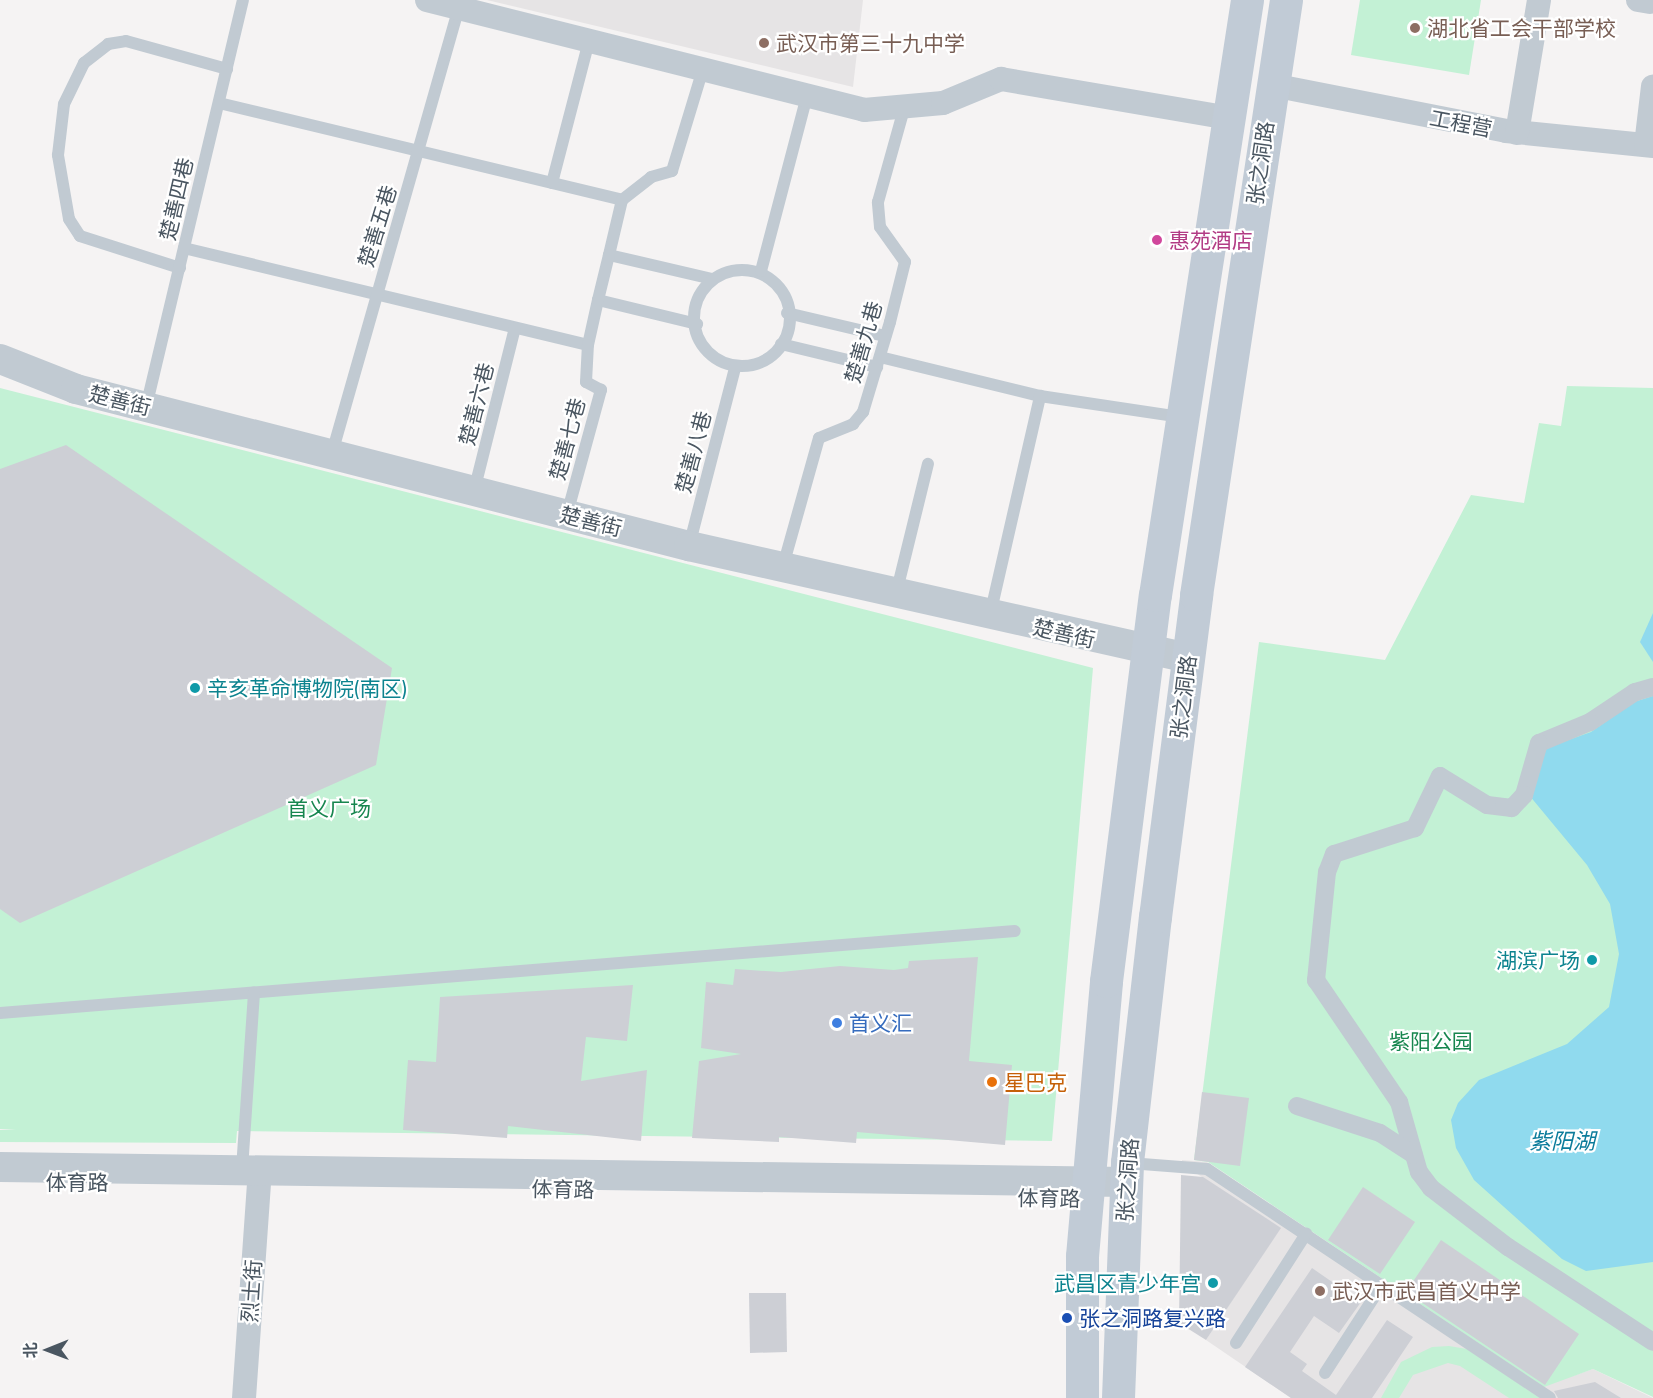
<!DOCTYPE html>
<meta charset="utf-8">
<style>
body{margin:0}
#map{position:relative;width:1653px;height:1398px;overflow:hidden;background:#f5f3f3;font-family:"Titillium Web","Noto Sans SC",sans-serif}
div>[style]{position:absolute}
.education>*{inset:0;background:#e6e4e5}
.green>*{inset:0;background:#c3f1d5}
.water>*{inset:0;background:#90daee}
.building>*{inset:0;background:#cdcfd5}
.service>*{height:12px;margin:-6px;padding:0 6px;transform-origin:6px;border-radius:6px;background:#c1cad2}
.service>.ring{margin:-6px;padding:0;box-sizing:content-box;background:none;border:12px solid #c1cad2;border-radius:50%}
.pedestrian>*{height:18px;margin:-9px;padding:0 9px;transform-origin:9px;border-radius:9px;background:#c1cad2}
.minor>*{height:24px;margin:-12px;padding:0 12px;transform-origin:12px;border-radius:12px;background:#c1cad2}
.tertiary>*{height:30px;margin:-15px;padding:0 15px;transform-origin:15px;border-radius:15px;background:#c1cad2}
.secondary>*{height:33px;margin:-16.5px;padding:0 16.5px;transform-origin:16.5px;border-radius:16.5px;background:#c1cbd6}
.dots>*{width:16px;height:16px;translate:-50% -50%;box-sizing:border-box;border:3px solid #fff;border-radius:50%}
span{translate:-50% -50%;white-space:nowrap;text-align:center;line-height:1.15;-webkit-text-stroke:4.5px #fff;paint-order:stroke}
.education-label{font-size:21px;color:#785e54}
.left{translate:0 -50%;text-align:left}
.street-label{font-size:21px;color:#4a5661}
.hotel-label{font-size:21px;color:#b23c85}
.culture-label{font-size:21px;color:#0d838f}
.right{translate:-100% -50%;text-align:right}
.park-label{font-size:21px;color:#17864f}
.shop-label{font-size:21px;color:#366cbe}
.food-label{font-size:21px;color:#c56008}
.transit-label{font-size:21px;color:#164399}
.water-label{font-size:22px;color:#0c7c9b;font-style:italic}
.north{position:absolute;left:18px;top:1320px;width:60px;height:60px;-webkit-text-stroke:4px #fff;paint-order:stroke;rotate:269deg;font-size:16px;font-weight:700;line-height:24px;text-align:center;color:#4a5661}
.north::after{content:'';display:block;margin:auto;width:21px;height:27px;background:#4a5661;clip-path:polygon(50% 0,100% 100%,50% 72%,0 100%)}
</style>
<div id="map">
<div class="education">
<div style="clip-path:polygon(487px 0,863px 0,853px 87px)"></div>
<div style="clip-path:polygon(1182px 1160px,1207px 1162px,1543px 1386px,1593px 1369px,1653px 1398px,1291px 1398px,1206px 1340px,1280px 1228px,1182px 1164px)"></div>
</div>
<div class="green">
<div style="clip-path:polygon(1360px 0,1481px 0,1469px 75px,1351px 55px)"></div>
<div style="clip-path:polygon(1567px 386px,1653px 388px,1653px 1397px,1593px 1369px,1544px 1387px,1208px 1162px,1194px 1160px,1259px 642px,1385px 660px,1471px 495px,1524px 503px,1539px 423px,1561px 426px)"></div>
<div style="clip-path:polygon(0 388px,1093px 668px,1052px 1141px,237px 1131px,236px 1143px,0 1142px,0 1130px,16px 1130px,0 1129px)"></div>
<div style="clip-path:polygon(1449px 1346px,1467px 1349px,1540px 1398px,1509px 1398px,1460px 1366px,1448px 1363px,1413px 1375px,1399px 1398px,1381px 1398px,1401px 1362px,1432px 1347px)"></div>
</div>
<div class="water">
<div style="clip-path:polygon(1653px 613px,1653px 662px,1640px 642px)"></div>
<div style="clip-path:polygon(1653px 696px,1653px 1262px,1586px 1271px,1562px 1259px,1474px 1180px,1456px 1148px,1451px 1120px,1458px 1103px,1479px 1080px,1567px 1044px,1609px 1007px,1619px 954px,1610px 904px,1587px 865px,1529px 795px,1543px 749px,1591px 732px,1634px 702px)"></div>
</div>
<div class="building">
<div style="clip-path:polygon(66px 445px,392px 668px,376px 765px,20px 923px,0 909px,0 469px)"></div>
<div style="clip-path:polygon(978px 957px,969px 1061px,1012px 1065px,1005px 1145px,857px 1132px,856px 1143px,779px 1137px,779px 1142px,692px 1138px,699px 1061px,741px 1054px,701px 1048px,706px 982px,733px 985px,735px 969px,781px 972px,840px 966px,894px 970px,908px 968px,909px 961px)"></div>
<div style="clip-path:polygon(633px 985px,627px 1041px,586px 1037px,581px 1081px,647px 1070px,641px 1141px,508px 1126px,507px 1138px,403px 1130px,408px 1060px,436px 1062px,440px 997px)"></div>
<div style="clip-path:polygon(1202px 1092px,1249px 1098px,1240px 1166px,1194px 1160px)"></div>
<div style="clip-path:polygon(1181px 1175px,1203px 1177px,1281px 1228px,1206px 1340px,1179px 1323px)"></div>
<div style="clip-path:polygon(1363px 1187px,1415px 1222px,1380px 1274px,1328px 1240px)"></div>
<div style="clip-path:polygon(1441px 1240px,1579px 1334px,1545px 1385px,1406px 1292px)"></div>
<div style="clip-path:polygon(1312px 1268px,1361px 1302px,1339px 1333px,1314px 1316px,1290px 1352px,1307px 1364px,1302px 1371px,1336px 1395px,1387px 1320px,1413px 1337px,1372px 1398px,1291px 1398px,1245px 1367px)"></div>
<div style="clip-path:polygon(749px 1293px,786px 1293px,787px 1352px,750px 1353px)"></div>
<div style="clip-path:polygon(1595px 1382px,1621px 1398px,1558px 1398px,1554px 1391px)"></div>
</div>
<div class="service">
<div style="left:219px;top:103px;width:415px;rotate:13.5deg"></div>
<div style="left:622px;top:200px;width:57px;rotate:103.3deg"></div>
<div style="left:609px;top:255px;width:106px;rotate:13.1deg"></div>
<div style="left:552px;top:183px;width:147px;rotate:-75.4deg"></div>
<div style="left:622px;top:200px;width:37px;rotate:-38deg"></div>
<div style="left:651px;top:177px;width:22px;rotate:-16deg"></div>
<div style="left:672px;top:171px;width:107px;rotate:-73.1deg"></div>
<div style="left:184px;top:248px;width:415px;rotate:13.5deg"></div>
<div style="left:588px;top:345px;width:46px;rotate:-77.5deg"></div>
<div style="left:598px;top:300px;width:102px;rotate:13.6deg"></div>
<div style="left:180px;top:268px;width:105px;rotate:-162.3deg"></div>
<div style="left:80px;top:236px;width:20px;rotate:-123deg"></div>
<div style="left:69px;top:219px;width:65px;rotate:-99.8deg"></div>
<div style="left:58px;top:155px;width:51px;rotate:-83.3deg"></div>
<div style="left:64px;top:104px;width:46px;rotate:-64deg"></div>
<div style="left:84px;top:63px;width:31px;rotate:-38deg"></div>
<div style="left:108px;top:44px;width:18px;rotate:-9deg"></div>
<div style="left:126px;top:41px;width:105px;rotate:15.5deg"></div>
<div class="ring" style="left:694px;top:270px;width:84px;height:84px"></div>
<div style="left:761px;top:271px;width:181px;rotate:-75.3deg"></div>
<div style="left:598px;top:300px;width:46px;rotate:-76.3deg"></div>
<div style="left:787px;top:313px;width:101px;rotate:13.2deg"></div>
<div style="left:781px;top:344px;width:99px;rotate:13.5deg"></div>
<div style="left:880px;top:357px;width:165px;rotate:13.7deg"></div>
<div style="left:1040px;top:396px;width:143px;rotate:8.5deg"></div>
<div style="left:146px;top:407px;width:418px;rotate:-76.6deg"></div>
<div style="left:332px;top:453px;width:463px;rotate:-74.1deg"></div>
<div style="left:474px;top:491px;width:168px;rotate:-75.9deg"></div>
<div style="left:567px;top:514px;width:129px;rotate:-74.7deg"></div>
<div style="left:601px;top:390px;width:17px;rotate:-152deg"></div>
<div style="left:586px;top:382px;width:37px;rotate:-87deg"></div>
<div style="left:689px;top:546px;width:184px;rotate:-75.5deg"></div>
<div style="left:783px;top:566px;width:133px;rotate:-74.3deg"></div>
<div style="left:819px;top:438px;width:37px;rotate:-22deg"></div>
<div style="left:853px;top:424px;width:16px;rotate:-50deg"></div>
<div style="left:863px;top:412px;width:94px;rotate:-73.3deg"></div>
<div style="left:890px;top:322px;width:62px;rotate:-76deg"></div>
<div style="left:905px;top:262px;width:43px;rotate:-125.5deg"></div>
<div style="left:880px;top:227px;width:25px;rotate:-95deg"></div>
<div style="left:878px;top:202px;width:97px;rotate:-74.4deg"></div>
<div style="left:896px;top:594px;width:134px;rotate:-76.2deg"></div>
<div style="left:990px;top:615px;width:225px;rotate:-77.1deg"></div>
<div style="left:0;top:1013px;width:1018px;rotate:-4.62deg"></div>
<div style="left:1129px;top:1163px;width:78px;rotate:4.4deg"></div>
<div style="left:1207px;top:1169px;width:412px;rotate:33.7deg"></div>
<div style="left:242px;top:1169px;width:177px;rotate:-86.1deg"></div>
<div style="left:1236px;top:1343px;width:130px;rotate:-57.3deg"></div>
<div style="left:1325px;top:1373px;width:105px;rotate:-57.1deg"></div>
</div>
<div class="pedestrian">
<div style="left:1653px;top:687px;width:19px;rotate:164deg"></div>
<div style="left:1635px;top:692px;width:54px;rotate:146.3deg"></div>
<div style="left:1590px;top:722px;width:55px;rotate:157.6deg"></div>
<div style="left:1539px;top:743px;width:54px;rotate:106.1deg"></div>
<div style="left:1524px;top:795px;width:18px;rotate:133deg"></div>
<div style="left:1512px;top:808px;width:25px;rotate:-173deg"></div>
<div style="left:1487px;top:805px;width:55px;rotate:-148.3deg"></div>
<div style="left:1440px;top:776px;width:58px;rotate:115.7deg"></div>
<div style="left:1415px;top:828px;width:85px;rotate:162.2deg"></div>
<div style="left:1334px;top:854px;width:19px;rotate:111deg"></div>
<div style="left:1327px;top:872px;width:109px;rotate:95.8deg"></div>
<div style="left:1316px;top:980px;width:148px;rotate:55.8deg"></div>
<div style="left:1399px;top:1102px;width:73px;rotate:74.1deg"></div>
<div style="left:1419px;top:1172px;width:20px;rotate:53deg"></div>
<div style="left:1431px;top:1188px;width:97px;rotate:37.5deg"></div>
<div style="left:1508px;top:1247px;width:173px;rotate:33.2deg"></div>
<div style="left:1297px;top:1106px;width:87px;rotate:18deg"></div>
<div style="left:1380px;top:1133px;width:40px;rotate:32.9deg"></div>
</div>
<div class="minor">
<div style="left:427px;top:0;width:451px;rotate:14.1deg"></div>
<div style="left:864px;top:110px;width:79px;rotate:-5.1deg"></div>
<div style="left:943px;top:103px;width:63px;rotate:-22.5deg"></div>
<div style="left:1001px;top:79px;width:231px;rotate:9.7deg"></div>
<div style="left:1638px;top:0;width:12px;rotate:9deg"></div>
<div style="left:1272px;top:85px;width:238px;rotate:11.1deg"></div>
<div style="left:1506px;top:131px;width:148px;rotate:5.8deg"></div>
<div style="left:1517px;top:133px;width:135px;rotate:-80.6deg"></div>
<div style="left:1646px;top:145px;width:59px;rotate:-83.2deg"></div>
<div style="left:244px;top:1398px;width:216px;rotate:-86deg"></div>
</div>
<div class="tertiary">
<div style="left:0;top:359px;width:82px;rotate:21.5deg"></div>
<div style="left:76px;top:389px;width:633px;rotate:14.37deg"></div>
<div style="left:689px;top:546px;width:511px;rotate:12.65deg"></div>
<div style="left:0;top:1167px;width:1127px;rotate:0.76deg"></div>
</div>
<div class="secondary">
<div style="left:1082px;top:1398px;width:142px;rotate:-90deg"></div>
<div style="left:1082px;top:1256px;width:276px;rotate:-85deg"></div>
<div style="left:1106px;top:981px;width:389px;rotate:-82.8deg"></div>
<div style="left:1155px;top:595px;width:602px;rotate:-81.21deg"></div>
<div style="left:1118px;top:1398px;width:236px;rotate:-87.8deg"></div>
<div style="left:1127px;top:1162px;width:247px;rotate:-83.5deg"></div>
<div style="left:1155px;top:917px;width:325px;rotate:-82.7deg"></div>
<div style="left:1196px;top:595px;width:602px;rotate:-81.4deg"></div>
</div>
<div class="dots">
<div style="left:1415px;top:28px;background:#8d6e63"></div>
<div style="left:764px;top:43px;background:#8d6e63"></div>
<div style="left:1157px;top:240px;background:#d1479c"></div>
<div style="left:195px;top:688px;background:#0f9aa8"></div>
<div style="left:1592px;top:960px;background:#0f9aa8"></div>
<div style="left:837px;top:1023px;background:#3f7fe0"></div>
<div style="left:992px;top:1082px;background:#e8710a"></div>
<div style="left:1213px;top:1283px;background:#0f9aa8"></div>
<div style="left:1320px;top:1291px;background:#8d6e63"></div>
<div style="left:1067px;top:1318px;background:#1a4fb4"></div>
</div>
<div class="education-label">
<span class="left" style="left:1427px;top:28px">湖北省工会干部学校</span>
<span class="left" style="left:776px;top:43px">武汉市第三十九中学</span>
<span class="left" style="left:1332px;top:1291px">武汉市武昌首义中学</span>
</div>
<div class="street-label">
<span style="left:1461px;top:123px;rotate:11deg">工程营</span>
<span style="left:1260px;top:163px;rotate:-82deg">张之洞路</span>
<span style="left:176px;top:199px;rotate:-77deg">楚善四巷</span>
<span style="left:377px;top:226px;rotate:-73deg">楚善五巷</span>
<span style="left:863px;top:342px;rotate:-74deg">楚善九巷</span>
<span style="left:120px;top:400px;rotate:14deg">楚善街</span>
<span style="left:476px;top:404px;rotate:-76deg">楚善六巷</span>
<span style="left:567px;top:439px;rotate:-75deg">楚善七巷</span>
<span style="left:693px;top:452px;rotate:-75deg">楚善八巷</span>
<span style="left:591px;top:521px;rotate:14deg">楚善街</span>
<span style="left:1064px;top:633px;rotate:13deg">楚善街</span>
<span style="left:1183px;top:697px;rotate:-83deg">张之洞路</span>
<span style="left:1127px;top:1180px;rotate:-86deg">张之洞路</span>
<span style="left:77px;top:1182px">体育路</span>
<span style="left:563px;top:1189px;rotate:1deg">体育路</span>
<span style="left:1049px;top:1198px;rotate:1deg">体育路</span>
<span style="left:251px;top:1291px;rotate:-86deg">烈士街</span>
</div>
<div class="hotel-label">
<span class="left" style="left:1169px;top:240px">惠苑酒店</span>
</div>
<div class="culture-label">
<span class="left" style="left:207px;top:688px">辛亥革命博物院(南区)</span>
<span class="right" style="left:1580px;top:960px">湖滨广场</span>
<span class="right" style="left:1201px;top:1283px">武昌区青少年宫</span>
</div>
<div class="park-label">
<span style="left:329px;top:808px">首义广场</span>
<span style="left:1431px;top:1041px">紫阳公园</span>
</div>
<div class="shop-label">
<span class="left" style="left:849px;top:1023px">首义汇</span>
</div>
<div class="food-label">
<span class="left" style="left:1004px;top:1082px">星巴克</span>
</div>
<div class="transit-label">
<span class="left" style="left:1079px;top:1318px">张之洞路复兴路</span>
</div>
<div class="water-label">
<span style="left:1562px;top:1142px">紫阳湖</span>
</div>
<div class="north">北</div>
</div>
